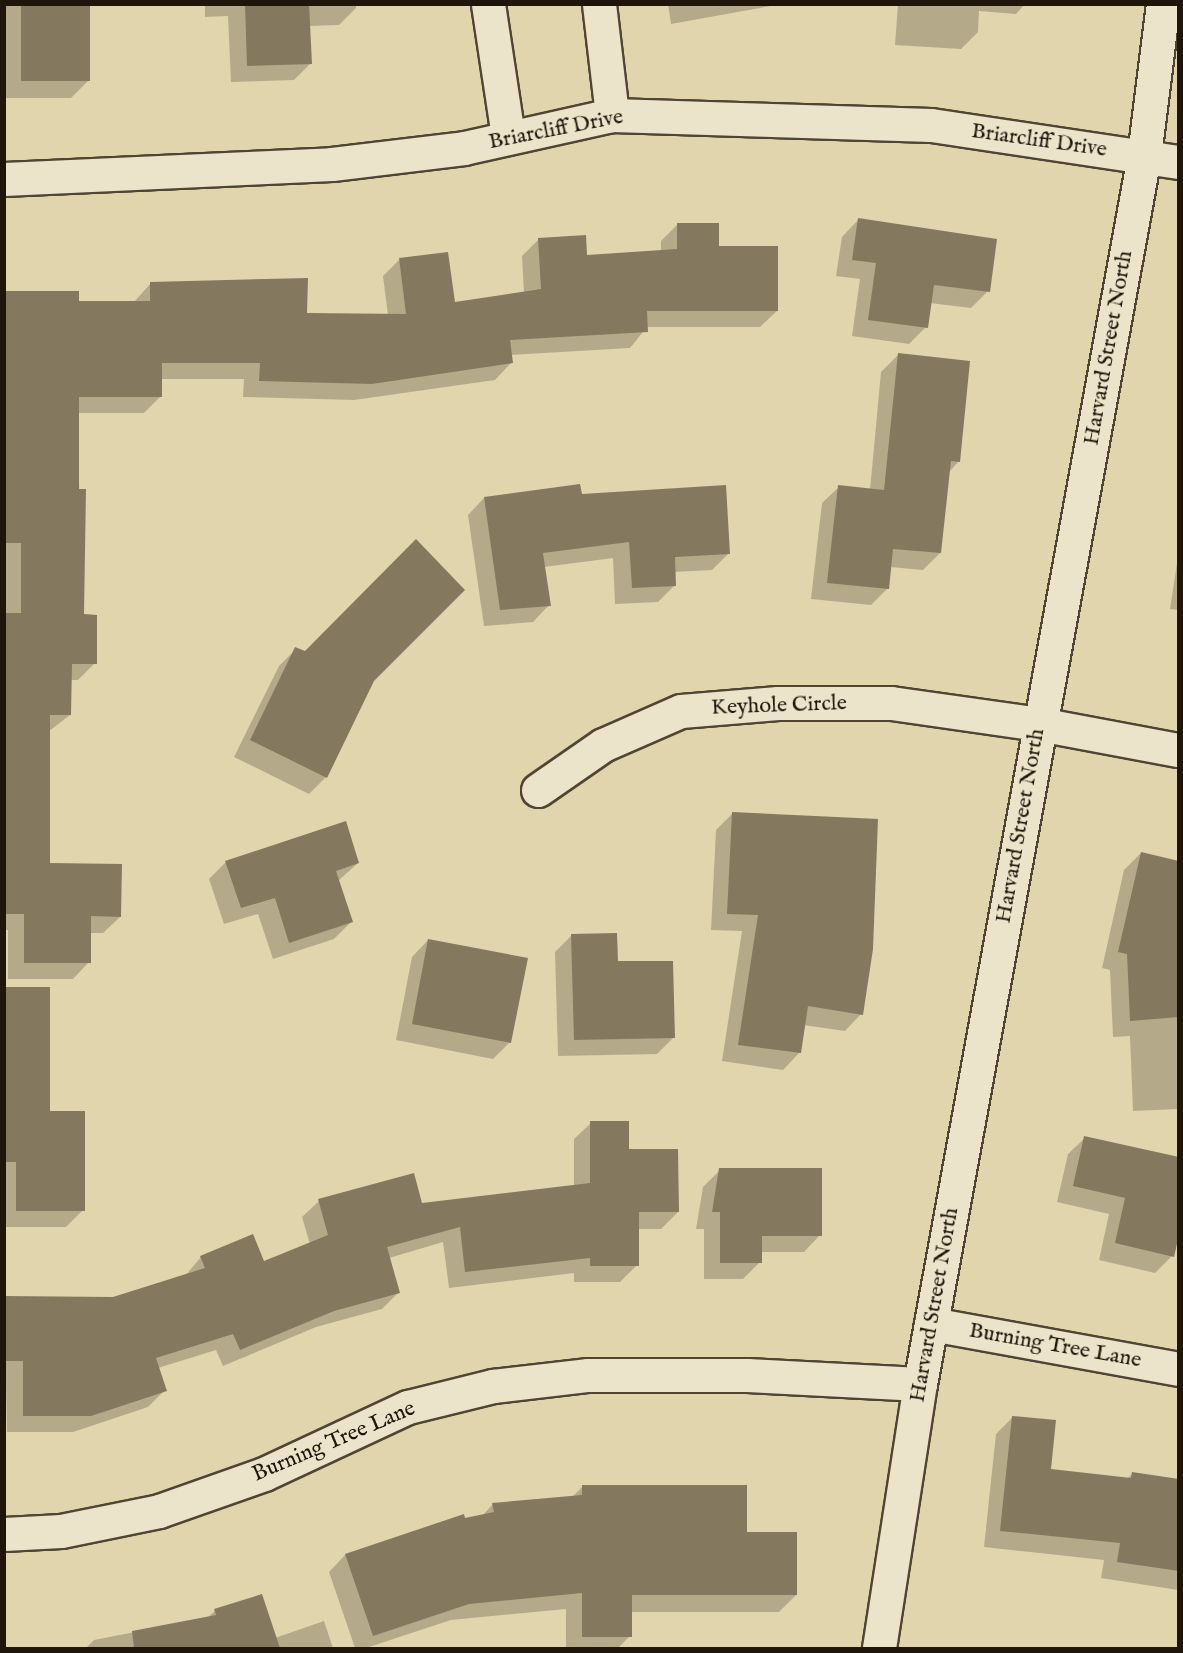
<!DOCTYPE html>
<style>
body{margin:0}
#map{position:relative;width:1183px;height:1653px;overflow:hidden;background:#e1d5ad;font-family:"IM FELL English",serif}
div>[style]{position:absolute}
.shadow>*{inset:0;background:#0003}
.building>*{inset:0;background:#84795f}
.roads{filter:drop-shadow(2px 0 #504533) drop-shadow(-2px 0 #504533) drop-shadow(0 2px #504533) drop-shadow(0 -2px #504533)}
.minor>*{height:33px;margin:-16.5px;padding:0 16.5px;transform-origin:16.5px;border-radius:16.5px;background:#ece4ca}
span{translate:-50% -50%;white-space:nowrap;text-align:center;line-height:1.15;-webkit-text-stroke:4.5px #ece4ca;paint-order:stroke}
.street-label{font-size:22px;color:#20150a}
.frame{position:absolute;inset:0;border:6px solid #20150a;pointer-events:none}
</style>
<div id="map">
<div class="shadow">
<div style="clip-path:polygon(4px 4px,88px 4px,88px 81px,71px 98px,5px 98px)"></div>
<div style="clip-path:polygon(205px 4px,356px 4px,356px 8px,339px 25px,309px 26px,311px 63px,294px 80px,231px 82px,228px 16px,205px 17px)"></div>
<div style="clip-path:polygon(668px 4px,782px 4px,671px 24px)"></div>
<div style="clip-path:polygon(898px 4px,1025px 4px,1016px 14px,979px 11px,978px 32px,961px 49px,895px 45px)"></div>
<div style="clip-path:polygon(858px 220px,988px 291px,971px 308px,930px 303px,926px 327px,909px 344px,852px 336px,860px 279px,836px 276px,842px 237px)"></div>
<div style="clip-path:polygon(678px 224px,717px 248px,777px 311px,760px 327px,647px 327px,630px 348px,510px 355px,511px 363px,495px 380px,354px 400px,243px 397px,244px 379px,161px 379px,161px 396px,144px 413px,77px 413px,83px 616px,95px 663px,78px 680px,70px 680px,70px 715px,48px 732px,48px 865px,120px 917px,103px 933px,89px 933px,89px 962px,73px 979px,8px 979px,8px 930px,4px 930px,4px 292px,77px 302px,134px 302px,151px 283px,306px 314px,388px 315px,383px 276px,399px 260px,454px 304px,524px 293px,522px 256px,539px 239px,585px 257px,661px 252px,661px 241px)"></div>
<div style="clip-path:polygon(898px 355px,959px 461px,949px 472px,940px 553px,923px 570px,890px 567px,888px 588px,871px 605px,811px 599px,822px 503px,839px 487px,870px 490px,881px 372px)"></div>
<div style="clip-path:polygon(580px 495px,728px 554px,712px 570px,674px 572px,675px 585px,658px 602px,615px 604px,613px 558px,544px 567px,549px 605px,533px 622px,484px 626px,468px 515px,484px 498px)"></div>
<div style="clip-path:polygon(1178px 557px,1178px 610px,1170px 609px)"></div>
<div style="clip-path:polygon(296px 649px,373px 680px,326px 777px,309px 794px,234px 757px,279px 666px)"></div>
<div style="clip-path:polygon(733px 813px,861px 1014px,845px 1031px,803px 1025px,799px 1053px,783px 1070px,722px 1061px,742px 931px,711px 930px,716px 830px)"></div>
<div style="clip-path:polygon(1141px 853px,1178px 862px,1178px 1109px,1133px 1111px,1130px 1036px,1113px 1037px,1110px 970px,1102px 968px,1124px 870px)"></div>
<div style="clip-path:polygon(226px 862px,358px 863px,338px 881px,351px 922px,334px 939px,273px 959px,258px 914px,224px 924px,209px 879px)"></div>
<div style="clip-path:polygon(571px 936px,617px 963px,674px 1037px,657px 1054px,558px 1056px,555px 952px)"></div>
<div style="clip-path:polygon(428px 940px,510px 1042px,493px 1059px,396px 1040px,412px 957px)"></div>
<div style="clip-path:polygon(4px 989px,83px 1210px,66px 1227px,4px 1227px)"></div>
<div style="clip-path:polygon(591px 1123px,627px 1151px,678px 1212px,661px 1229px,637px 1229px,637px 1265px,620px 1282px,574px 1282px,574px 1273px,449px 1288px,443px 1242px,389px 1258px,399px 1292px,382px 1309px,316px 1327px,223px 1366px,216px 1350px,158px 1368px,165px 1390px,148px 1407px,73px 1432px,7px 1432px,4px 1298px,113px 1298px,185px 1276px,201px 1257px,264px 1263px,310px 1244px,302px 1217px,319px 1201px,421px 1204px,574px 1186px,574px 1139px)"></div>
<div style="clip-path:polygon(1085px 1138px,1172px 1256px,1155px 1273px,1099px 1260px,1109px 1214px,1057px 1202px,1068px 1154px)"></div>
<div style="clip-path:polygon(720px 1170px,820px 1235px,804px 1252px,760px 1252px,760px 1262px,743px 1279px,704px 1279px,704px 1229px,696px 1229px,703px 1187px)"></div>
<div style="clip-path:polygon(1013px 1417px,1049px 1470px,1127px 1479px,1133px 1473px,1178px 1508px,1178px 1590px,1101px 1578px,1104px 1560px,984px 1547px,996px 1434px)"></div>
<div style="clip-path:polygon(583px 1486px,745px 1534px,796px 1595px,779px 1612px,630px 1612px,630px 1636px,618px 1648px,566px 1648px,566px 1609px,451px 1620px,366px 1648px,355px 1648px,329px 1572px,345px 1555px,463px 1516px,464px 1520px,481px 1517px,493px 1504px,572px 1497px)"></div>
<div style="clip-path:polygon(215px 1611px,275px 1638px,324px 1621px,333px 1648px,86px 1648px,94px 1640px,207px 1618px)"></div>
</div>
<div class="building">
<div style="clip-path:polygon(21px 4px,90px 4px,90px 81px,21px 81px)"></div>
<div style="clip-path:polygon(245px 4px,309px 4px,312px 64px,247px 66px)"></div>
<div style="clip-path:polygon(858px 218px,997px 239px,990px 292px,934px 285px,928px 328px,868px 320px,876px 263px,852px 260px)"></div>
<div style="clip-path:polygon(677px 223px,719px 223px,719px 246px,778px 246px,778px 311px,647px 311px,648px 332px,510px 340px,513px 363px,372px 384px,259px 381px,260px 363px,162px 363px,162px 397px,79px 397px,79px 489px,86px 489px,84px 614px,97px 615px,97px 664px,72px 664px,71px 715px,50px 715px,50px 863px,122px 864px,121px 917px,91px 916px,91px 963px,24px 963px,24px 914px,4px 914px,4px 613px,21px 613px,21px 543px,4px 543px,4px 291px,79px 291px,79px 301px,150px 301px,150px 282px,308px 278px,307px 313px,406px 314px,399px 258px,448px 252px,455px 302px,541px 289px,538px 238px,586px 235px,587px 255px,677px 249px)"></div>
<div style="clip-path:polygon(898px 353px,970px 361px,960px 462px,951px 461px,941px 553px,893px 549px,889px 589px,827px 583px,838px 485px,884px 490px)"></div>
<div style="clip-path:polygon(580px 484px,582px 494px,726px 485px,730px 554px,675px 557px,676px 586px,632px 588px,629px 542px,543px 553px,551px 606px,500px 610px,484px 497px)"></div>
<div style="clip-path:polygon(416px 539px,465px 590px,374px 681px,327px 778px,250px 740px,295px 647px,305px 651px)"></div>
<div style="clip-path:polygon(732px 812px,878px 819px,873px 949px,863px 1015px,808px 1006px,801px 1053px,738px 1045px,758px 915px,727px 914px)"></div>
<div style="clip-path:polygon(346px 821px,359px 863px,336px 871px,353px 922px,289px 943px,275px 898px,241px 908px,225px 861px)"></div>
<div style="clip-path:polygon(1141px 852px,1179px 861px,1179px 1017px,1130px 1021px,1127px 954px,1118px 952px)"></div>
<div style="clip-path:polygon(617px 933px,618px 961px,673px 961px,675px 1038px,574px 1040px,571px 934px)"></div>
<div style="clip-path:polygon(428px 939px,528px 958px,511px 1043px,412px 1024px)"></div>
<div style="clip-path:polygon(4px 987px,50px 987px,50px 1111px,85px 1111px,85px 1211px,16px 1211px,16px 1162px,4px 1162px)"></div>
<div style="clip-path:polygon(590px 1121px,629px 1121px,629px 1149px,678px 1149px,679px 1212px,639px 1212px,639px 1266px,590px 1266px,590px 1258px,465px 1272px,460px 1227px,387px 1247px,400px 1293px,334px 1311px,240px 1350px,233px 1334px,156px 1358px,167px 1391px,91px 1416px,23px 1416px,23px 1361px,4px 1361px,4px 1296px,113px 1297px,205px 1268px,200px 1256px,253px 1234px,264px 1261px,328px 1235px,318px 1199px,414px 1173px,422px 1203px,590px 1183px)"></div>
<div style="clip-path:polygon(1084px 1136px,1179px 1157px,1179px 1235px,1174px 1257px,1115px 1243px,1125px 1198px,1073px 1186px)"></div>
<div style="clip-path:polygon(719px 1168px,822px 1168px,822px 1236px,762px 1236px,762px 1263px,720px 1263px,720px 1212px,712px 1212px)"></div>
<div style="clip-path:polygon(1012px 1416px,1056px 1420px,1051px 1469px,1131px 1478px,1132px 1472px,1179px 1479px,1179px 1571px,1117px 1562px,1120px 1543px,1000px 1531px)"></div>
<div style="clip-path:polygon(582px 1485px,747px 1485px,747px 1532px,797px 1532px,797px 1595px,632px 1595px,632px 1637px,582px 1637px,582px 1593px,469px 1604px,373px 1636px,345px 1554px,464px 1514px,465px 1518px,494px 1512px,492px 1503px,582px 1495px)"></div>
<div style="clip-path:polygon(262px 1594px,280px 1648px,134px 1648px,132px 1631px,216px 1615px,214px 1609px)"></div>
</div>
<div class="roads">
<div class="minor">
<div style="left:488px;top:4px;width:134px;rotate:81.4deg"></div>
<div style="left:599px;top:4px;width:112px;rotate:83.3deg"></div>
<div style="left:4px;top:179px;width:328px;rotate:-2.6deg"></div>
<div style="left:332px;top:164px;width:133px;rotate:-6.9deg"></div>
<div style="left:464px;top:148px;width:152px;rotate:-12.6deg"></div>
<div style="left:612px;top:115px;width:319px;rotate:1.8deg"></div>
<div style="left:931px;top:125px;width:250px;rotate:8.5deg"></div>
<div style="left:538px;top:790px;width:79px;rotate:-34.7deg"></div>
<div style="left:603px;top:745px;width:85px;rotate:-23.6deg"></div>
<div style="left:681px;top:711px;width:97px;rotate:-4.7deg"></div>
<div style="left:778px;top:703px;width:113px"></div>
<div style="left:891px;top:703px;width:149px;rotate:8.1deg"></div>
<div style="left:1039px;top:724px;width:141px;rotate:10.6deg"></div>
<div style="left:931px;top:1324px;width:251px;rotate:10.3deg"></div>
<div style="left:4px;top:1534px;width:57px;rotate:-3deg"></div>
<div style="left:61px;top:1531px;width:100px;rotate:-11.5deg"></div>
<div style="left:159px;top:1511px;width:111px;rotate:-19.4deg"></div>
<div style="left:264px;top:1474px;width:159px;rotate:-25deg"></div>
<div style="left:408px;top:1407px;width:88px;rotate:-13.9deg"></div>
<div style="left:493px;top:1386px;width:96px;rotate:-6.6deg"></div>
<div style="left:588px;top:1375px;width:159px"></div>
<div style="left:747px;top:1375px;width:173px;rotate:3deg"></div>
<div style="left:879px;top:1648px;width:267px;rotate:-81.2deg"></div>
<div style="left:920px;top:1384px;width:1248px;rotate:-79.66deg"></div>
<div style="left:1144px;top:156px;width:153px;rotate:-82.9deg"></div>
</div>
</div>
<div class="street-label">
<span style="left:556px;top:130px;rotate:-11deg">Briarcliff Drive</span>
<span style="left:1039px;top:141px;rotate:8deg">Briarcliff Drive</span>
<span style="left:1109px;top:348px;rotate:-80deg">Harvard Street North</span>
<span style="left:779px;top:706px;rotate:-2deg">Keyhole Circle</span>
<span style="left:1021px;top:826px;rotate:-80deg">Harvard Street North</span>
<span style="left:935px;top:1305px;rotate:-80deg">Harvard Street North</span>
<span style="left:1055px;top:1346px;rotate:10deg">Burning Tree Lane</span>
<span style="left:334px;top:1442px;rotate:-23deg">Burning Tree Lane</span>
</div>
<div class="frame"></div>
</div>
